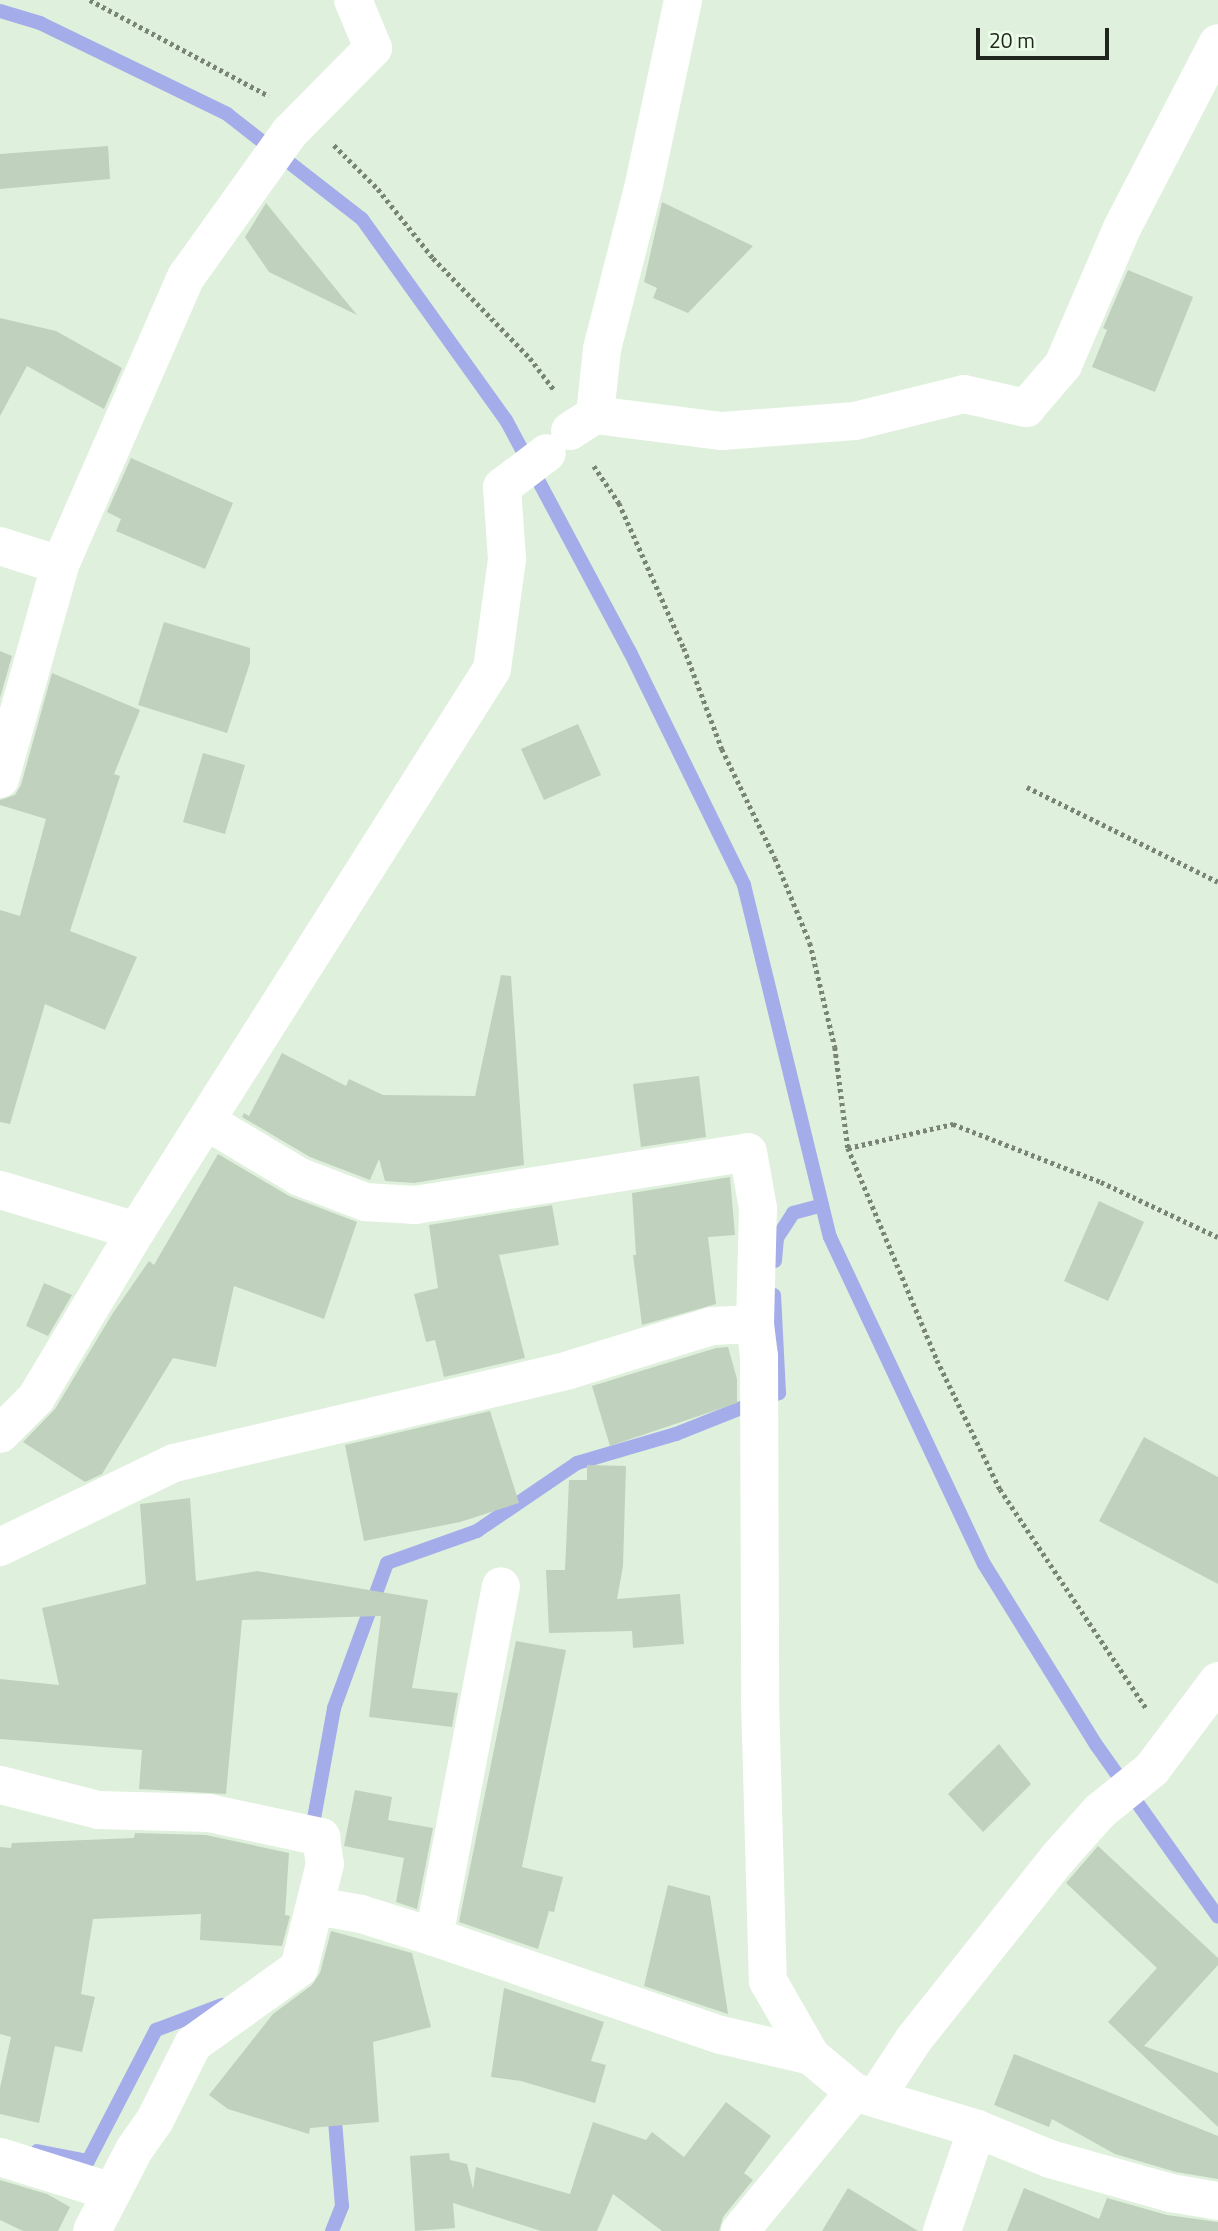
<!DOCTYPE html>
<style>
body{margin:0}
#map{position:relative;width:1218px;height:2231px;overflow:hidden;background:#dff1dc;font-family:"Titillium Web",sans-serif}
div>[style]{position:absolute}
.stream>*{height:14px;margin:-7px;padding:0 7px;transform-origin:7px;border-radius:7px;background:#a4ade9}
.building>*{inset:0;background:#c0d1bd}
.path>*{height:4.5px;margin-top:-2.25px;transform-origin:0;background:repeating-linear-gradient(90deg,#798476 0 3.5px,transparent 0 7px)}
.street>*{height:38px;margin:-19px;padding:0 19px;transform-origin:19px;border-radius:19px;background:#fff}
span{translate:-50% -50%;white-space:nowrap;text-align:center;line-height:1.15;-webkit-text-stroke:5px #ecfee9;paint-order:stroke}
.scale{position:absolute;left:976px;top:28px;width:133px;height:32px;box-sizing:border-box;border:4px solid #20261e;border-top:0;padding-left:9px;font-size:21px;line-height:24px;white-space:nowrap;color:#20261e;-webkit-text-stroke:5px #ecfee9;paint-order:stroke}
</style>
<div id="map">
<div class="stream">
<div style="left:0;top:11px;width:42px;rotate:16.7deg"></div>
<div style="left:40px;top:23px;width:208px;rotate:25.9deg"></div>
<div style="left:227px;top:114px;width:171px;rotate:37.9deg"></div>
<div style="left:362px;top:219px;width:247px;rotate:54.4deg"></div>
<div style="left:506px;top:420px;width:263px;rotate:61.9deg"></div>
<div style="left:630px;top:652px;width:259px;rotate:63.9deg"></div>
<div style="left:744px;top:885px;width:362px;rotate:76.3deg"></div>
<div style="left:830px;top:1237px;width:361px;rotate:64.8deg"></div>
<div style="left:984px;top:1564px;width:214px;rotate:58.2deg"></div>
<div style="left:1097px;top:1746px;width:209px;rotate:54.7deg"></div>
<div style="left:775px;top:1261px;width:23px;rotate:-85deg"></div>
<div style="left:777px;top:1238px;width:30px;rotate:-57deg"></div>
<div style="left:793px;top:1213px;width:30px;rotate:-15deg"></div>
<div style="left:311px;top:1835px;width:129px;rotate:-79.7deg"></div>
<div style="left:334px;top:1708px;width:154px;rotate:-69.9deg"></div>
<div style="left:387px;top:1563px;width:96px;rotate:-19.6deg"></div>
<div style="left:477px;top:1531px;width:121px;rotate:-34.2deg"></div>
<div style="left:577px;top:1463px;width:103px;rotate:-16.3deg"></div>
<div style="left:676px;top:1434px;width:111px;rotate:-21.7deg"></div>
<div style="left:779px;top:1393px;width:98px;rotate:-92.9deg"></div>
<div style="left:37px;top:2151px;width:52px;rotate:11.1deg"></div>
<div style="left:88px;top:2161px;width:148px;rotate:-62.6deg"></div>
<div style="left:156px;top:2030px;width:71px;rotate:-20.7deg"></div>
<div style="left:332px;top:2231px;width:27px;rotate:-68deg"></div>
<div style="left:342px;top:2206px;width:97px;rotate:-94.7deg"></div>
</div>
<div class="building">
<div style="clip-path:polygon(108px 146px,110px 179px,0 189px,0 154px)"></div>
<div style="clip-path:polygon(662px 202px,753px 246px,688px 313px,653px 298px,657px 288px,644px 282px)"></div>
<div style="clip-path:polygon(266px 203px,357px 315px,269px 272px,245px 237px)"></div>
<div style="clip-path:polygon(1128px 270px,1193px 297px,1155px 392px,1092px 367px,1107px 330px,1103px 328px)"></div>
<div style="clip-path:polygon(0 318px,56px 331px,122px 368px,104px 409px,27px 366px,0 416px)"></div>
<div style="clip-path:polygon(131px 458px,233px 503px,205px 569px,116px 531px,121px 519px,107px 512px)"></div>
<div style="clip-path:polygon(164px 622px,250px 648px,250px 663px,227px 733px,138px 705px)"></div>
<div style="clip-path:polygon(0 651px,12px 656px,0 698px)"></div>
<div style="clip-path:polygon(52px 673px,140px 710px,114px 774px,120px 776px,70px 931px,137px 957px,105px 1030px,45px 1004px,10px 1124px,0 1122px,0 910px,20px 916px,46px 819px,0 805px,0 800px,15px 795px,21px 785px)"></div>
<div style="clip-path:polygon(578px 724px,601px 775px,544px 800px,521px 749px)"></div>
<div style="clip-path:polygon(203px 753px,245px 765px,225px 834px,183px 822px)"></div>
<div style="clip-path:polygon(501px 975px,511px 976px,524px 1165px,414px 1183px,385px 1181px,379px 1159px,370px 1180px,310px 1157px,242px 1117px,244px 1113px,249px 1116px,282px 1053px,346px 1086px,349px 1079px,383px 1095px,475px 1096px)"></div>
<div style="clip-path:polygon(699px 1076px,706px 1137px,641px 1147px,633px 1084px)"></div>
<div style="clip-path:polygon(218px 1154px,289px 1196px,357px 1222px,324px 1319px,234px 1286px,216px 1367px,173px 1358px,102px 1474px,85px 1482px,23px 1442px,55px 1409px,113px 1313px,149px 1261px,154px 1265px)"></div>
<div style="clip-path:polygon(730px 1177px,735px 1235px,708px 1237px,716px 1304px,642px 1325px,633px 1255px,636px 1255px,632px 1193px)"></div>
<div style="clip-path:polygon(1099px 1201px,1144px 1222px,1108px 1301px,1064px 1281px)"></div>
<div style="clip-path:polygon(552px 1205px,559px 1245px,499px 1255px,525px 1358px,444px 1377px,435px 1340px,426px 1342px,414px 1294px,438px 1288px,429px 1225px)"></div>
<div style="clip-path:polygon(44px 1283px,72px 1295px,48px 1336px,26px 1326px)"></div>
<div style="clip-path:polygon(728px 1347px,737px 1379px,737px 1403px,610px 1446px,592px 1386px,716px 1348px)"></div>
<div style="clip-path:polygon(490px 1411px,519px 1503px,460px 1522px,364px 1541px,345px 1445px)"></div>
<div style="clip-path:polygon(1144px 1437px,1218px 1477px,1218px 1584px,1099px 1521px)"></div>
<div style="clip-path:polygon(587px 1465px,626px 1466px,623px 1566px,617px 1599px,680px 1594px,684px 1644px,633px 1648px,632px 1631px,549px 1633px,546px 1570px,565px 1570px,569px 1480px,587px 1480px)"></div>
<div style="clip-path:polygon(190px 1498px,196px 1581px,257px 1571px,428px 1600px,412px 1688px,458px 1693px,452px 1727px,369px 1717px,381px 1616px,242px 1620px,226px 1794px,139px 1789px,142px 1750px,0 1739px,0 1679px,59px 1685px,42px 1608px,146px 1584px,140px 1504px)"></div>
<div style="clip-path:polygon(516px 1641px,566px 1650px,522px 1867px,563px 1877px,554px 1912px,549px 1911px,538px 1949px,459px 1922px)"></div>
<div style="clip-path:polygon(999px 1744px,1031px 1784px,983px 1832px,948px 1794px)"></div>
<div style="clip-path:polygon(355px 1790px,392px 1797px,388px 1820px,433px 1828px,417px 1909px,396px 1902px,404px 1858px,344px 1846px)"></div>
<div style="clip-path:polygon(135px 1833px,206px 1835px,289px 1853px,285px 1915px,290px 1916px,282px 1946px,200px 1940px,201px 1914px,93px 1919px,81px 1994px,95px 1997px,82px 2052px,55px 2046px,39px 2123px,0 2114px,0 2088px,11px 2037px,0 2034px,0 1847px,11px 1848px,12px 1843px,134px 1838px)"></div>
<div style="clip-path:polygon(1098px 1846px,1218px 1958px,1218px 1965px,1144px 2046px,1218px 2073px,1218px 2127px,1108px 2022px,1157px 1968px,1066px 1883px)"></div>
<div style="clip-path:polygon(668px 1885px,710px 1896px,728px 2014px,644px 1986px)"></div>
<div style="clip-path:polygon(331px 1931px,412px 1953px,431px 2027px,373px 2042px,379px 2122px,310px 2128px,309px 2134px,228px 2109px,209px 2095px,273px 2014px,312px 1985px,320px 1973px)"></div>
<div style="clip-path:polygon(504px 1988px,604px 2022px,591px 2061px,606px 2065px,595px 2103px,521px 2081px,491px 2077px)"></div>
<div style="clip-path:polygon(1014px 2054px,1218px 2136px,1218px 2179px,1176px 2172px,1115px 2154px,1052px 2119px,1049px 2127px,994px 2105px)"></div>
<div style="clip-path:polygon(726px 2102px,771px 2136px,744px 2173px,753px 2180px,723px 2217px,719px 2231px,662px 2231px,613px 2194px,597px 2231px,541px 2231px,453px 2203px,455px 2228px,415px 2231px,410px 2156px,449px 2153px,450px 2160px,467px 2164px,473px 2189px,476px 2167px,570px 2194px,593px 2122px,646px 2140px,652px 2132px,684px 2157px)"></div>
<div style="clip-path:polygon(0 2180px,47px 2194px,70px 2207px,58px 2231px,23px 2231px,0 2220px)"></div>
<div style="clip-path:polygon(848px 2188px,918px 2231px,822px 2231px)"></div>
<div style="clip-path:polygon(1024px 2188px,1099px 2219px,1107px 2198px,1167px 2215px,1218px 2222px,1218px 2231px,1007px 2231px)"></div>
</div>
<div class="path">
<div style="left:90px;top:0;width:203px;rotate:28.2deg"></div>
<div style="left:334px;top:145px;width:62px;rotate:45deg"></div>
<div style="left:378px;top:189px;width:88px;rotate:51.4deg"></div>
<div style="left:433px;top:258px;width:139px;rotate:45.9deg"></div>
<div style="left:530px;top:358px;width:41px;rotate:52.9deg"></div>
<div style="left:594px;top:466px;width:45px;rotate:56deg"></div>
<div style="left:619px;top:503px;width:159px;rotate:65.9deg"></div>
<div style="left:684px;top:648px;width:108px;rotate:69.4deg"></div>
<div style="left:722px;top:749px;width:121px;rotate:64.1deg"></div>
<div style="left:775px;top:858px;width:92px;rotate:67.6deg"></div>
<div style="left:810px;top:943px;width:107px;rotate:76.5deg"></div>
<div style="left:835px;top:1047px;width:102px;rotate:82.7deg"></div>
<div style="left:848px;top:1148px;width:230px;rotate:67.2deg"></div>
<div style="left:937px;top:1360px;width:144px;rotate:64deg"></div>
<div style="left:1000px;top:1489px;width:263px;rotate:56.3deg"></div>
<div style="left:1027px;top:787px;width:213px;rotate:26.4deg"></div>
<div style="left:848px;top:1148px;width:108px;rotate:-12.9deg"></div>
<div style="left:953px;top:1124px;width:159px;rotate:21.4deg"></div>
<div style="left:1101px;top:1182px;width:129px;rotate:25.2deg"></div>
</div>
<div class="street">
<div style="left:595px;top:415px;width:66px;rotate:-83.9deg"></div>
<div style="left:602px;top:349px;width:170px;rotate:-75.7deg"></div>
<div style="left:644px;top:184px;width:188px;rotate:-78deg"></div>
<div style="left:570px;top:431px;width:30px;rotate:-33deg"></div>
<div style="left:595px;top:415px;width:128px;rotate:7.2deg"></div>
<div style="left:722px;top:431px;width:133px;rotate:-4.3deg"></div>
<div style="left:855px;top:421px;width:112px;rotate:-13.9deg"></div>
<div style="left:964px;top:394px;width:64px;rotate:12.7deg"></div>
<div style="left:1026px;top:408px;width:57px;rotate:-49.3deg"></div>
<div style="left:1063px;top:365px;width:149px;rotate:-66.7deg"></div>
<div style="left:1122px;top:228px;width:208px;rotate:-62.6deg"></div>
<div style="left:0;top:546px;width:63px;rotate:17.6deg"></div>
<div style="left:0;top:779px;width:222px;rotate:-74.3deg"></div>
<div style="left:60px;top:565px;width:314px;rotate:-66.4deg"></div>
<div style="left:186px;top:277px;width:178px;rotate:-54.4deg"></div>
<div style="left:290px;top:132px;width:118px;rotate:-45.3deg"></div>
<div style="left:373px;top:48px;width:52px;rotate:-112.6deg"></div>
<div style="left:206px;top:1121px;width:109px;rotate:30.8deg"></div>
<div style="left:300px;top:1177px;width:70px;rotate:21deg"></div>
<div style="left:365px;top:1202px;width:50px;rotate:3.4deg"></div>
<div style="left:415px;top:1205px;width:337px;rotate:-9deg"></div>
<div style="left:748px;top:1152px;width:57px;rotate:79.9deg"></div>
<div style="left:758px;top:1208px;width:116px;rotate:91.5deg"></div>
<div style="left:755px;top:1324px;width:32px;rotate:83deg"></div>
<div style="left:759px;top:1356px;width:343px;rotate:89.8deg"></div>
<div style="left:760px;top:1699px;width:282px;rotate:88.4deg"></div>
<div style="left:768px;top:1981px;width:86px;rotate:60.2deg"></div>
<div style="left:0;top:1190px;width:142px;rotate:16.8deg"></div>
<div style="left:0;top:1434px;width:51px;rotate:-45deg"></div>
<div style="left:36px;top:1398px;width:195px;rotate:-59.1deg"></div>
<div style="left:136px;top:1231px;width:665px;rotate:-57.65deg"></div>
<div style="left:492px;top:669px;width:111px;rotate:-82.2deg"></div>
<div style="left:507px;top:559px;width:72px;rotate:-94deg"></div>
<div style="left:502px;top:487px;width:56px;rotate:-37.1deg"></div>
<div style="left:0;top:1547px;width:193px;rotate:-25.8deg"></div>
<div style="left:174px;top:1463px;width:406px;rotate:-13.2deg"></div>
<div style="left:569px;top:1370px;width:150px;rotate:-17.1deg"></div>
<div style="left:712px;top:1326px;width:43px;rotate:-2.7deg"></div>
<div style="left:0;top:1785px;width:101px;rotate:14.3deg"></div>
<div style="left:98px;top:1810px;width:111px;rotate:1.5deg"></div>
<div style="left:209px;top:1813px;width:115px;rotate:12.1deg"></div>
<div style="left:321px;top:1837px;width:27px;rotate:82deg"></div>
<div style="left:325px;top:1864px;width:107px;rotate:104deg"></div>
<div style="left:299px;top:1968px;width:130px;rotate:144.4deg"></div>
<div style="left:193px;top:2044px;width:85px;rotate:116.6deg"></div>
<div style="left:155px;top:2120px;width:37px;rotate:125deg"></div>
<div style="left:134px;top:2150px;width:91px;rotate:117.4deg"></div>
<div style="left:316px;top:1906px;width:46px;rotate:10.1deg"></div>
<div style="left:361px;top:1914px;width:77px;rotate:17.5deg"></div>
<div style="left:434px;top:1937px;width:303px;rotate:18.9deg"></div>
<div style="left:721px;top:2035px;width:92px;rotate:13.1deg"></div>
<div style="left:811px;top:2056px;width:56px;rotate:39.9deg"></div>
<div style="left:854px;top:2092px;width:128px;rotate:16.7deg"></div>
<div style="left:977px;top:2129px;width:79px;rotate:22.3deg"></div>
<div style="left:1050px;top:2159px;width:126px;rotate:15.7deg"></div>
<div style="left:1171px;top:2193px;width:48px;rotate:9.7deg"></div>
<div style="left:434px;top:1937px;width:357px;rotate:-79.2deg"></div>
<div style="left:876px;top:2097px;width:69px;rotate:-56.8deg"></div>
<div style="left:914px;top:2039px;width:231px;rotate:-51.5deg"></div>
<div style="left:1058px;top:1858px;width:63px;rotate:-48.2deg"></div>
<div style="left:1100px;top:1811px;width:67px;rotate:-38.9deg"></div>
<div style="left:1152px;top:1769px;width:110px;rotate:-53.1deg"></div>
<div style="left:0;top:2157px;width:117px;rotate:17.4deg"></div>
<div style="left:740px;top:2231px;width:180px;rotate:-50.6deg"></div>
<div style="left:942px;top:2231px;width:108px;rotate:-71.1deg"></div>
</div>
<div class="scale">20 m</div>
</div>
